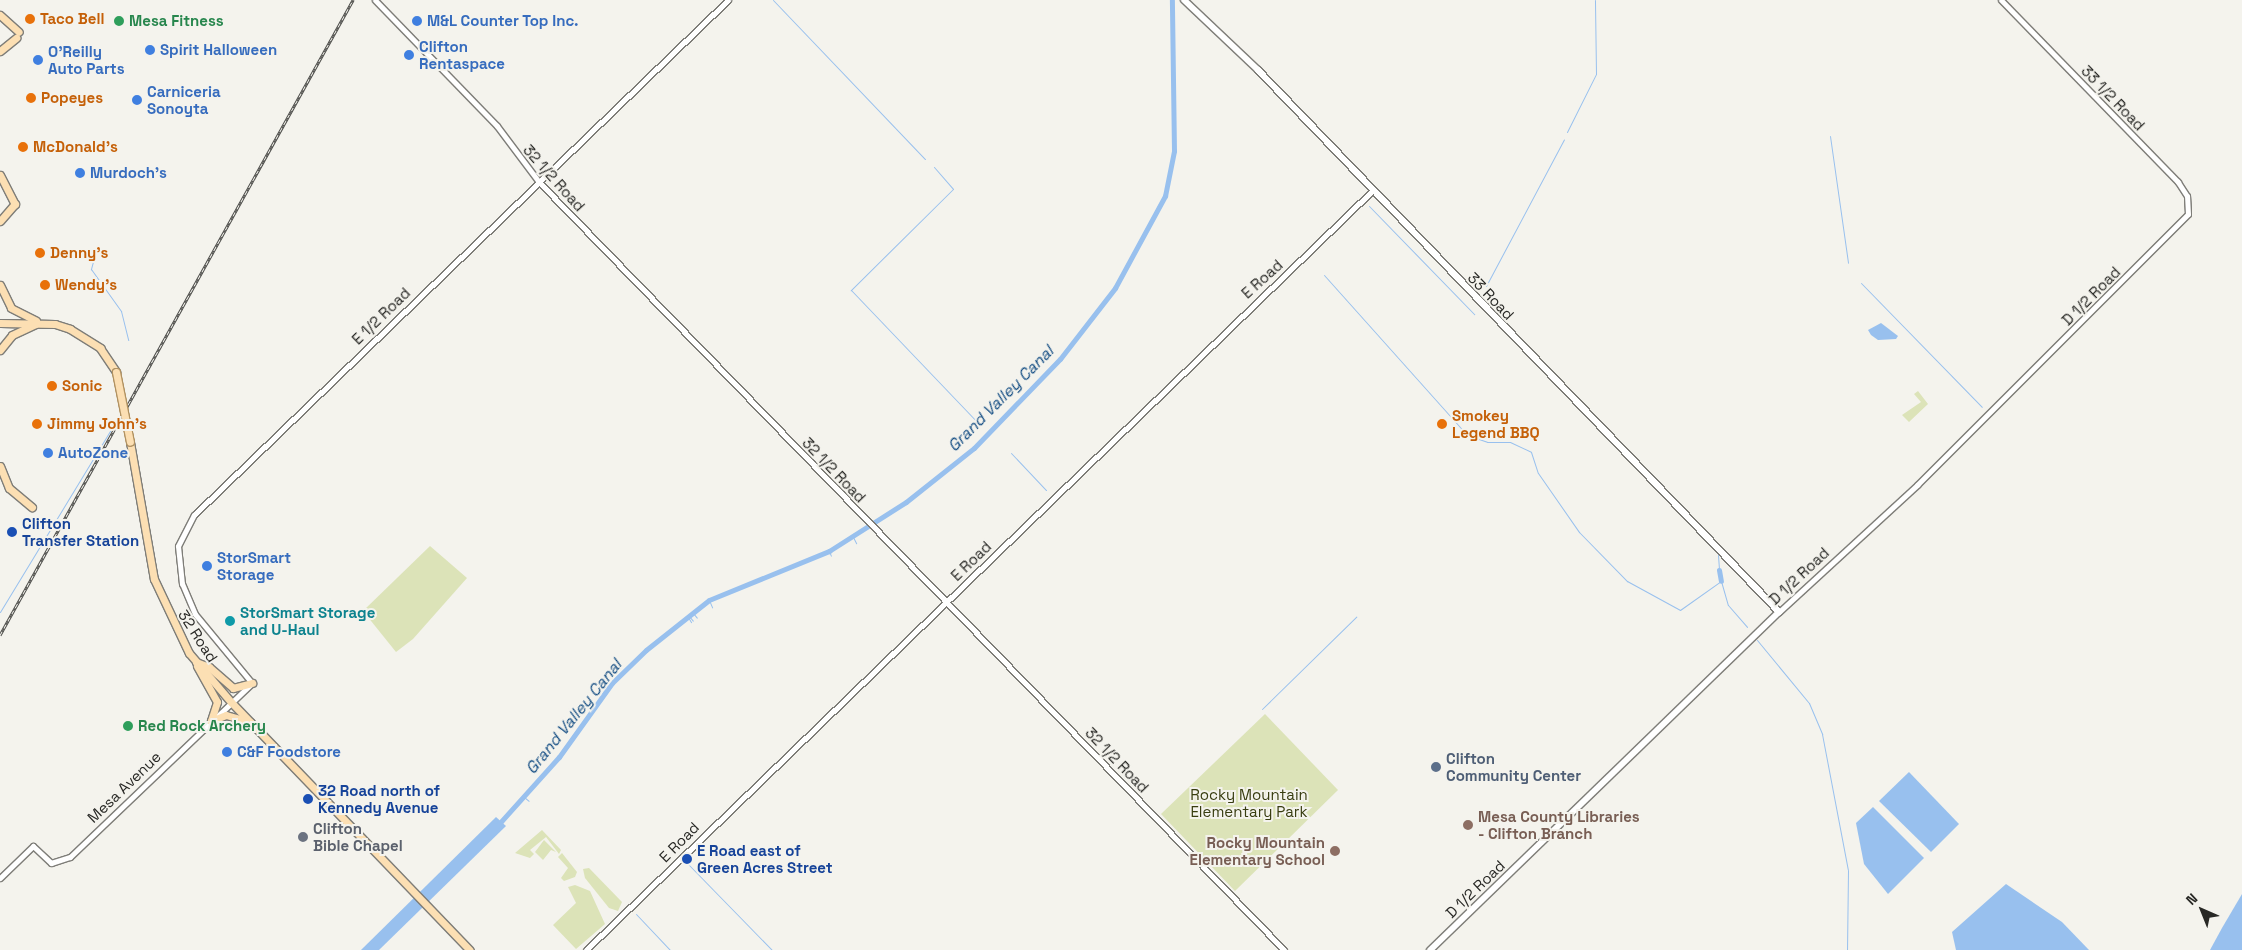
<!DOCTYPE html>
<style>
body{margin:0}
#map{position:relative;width:2242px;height:950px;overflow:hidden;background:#f4f3ed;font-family:"Space Grotesk",sans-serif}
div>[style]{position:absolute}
.green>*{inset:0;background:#dce3b8}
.water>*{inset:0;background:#98c0ee}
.stream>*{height:1px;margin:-0.5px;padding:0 0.5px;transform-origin:0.5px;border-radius:0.5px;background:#98c0ee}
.canal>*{height:5px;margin:-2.5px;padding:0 2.5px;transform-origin:2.5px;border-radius:2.5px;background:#98c0ee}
.roads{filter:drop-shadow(1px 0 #7e7d78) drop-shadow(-1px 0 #7e7d78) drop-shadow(0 1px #7e7d78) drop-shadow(0 -1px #7e7d78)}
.tertiary>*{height:5px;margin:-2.5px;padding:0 2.5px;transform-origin:2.5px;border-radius:2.5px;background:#fff}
.secondary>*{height:6px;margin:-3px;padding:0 3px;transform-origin:3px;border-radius:3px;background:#fff}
.primary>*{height:7px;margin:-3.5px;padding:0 3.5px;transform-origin:3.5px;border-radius:3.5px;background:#fcdfb3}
.rail>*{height:3px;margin-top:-1.5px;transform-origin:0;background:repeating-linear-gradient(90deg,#f4f3ed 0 4px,#4b4b48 0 8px);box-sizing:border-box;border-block:1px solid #4b4b48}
.bridges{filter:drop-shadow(1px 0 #b09161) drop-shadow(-1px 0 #b09161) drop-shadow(0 1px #b09161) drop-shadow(0 -1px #b09161)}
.primary-bridge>*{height:7px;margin:-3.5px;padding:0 3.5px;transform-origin:3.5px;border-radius:3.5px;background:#fcdfb3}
.dots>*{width:14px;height:14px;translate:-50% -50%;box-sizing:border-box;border:2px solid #f4f3ed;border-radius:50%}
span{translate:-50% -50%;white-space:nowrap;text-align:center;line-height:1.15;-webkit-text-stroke:4px #f4f3ed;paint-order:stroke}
.food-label{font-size:15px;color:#c56008;font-weight:700}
.left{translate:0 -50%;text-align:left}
.leisure-label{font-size:15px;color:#27864d;font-weight:700}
.shop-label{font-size:15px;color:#366cbe;font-weight:700}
.street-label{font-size:15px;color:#282825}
.transit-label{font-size:15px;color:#164399;font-weight:700}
.culture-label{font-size:15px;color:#0d838f;font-weight:700}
.service-label{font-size:15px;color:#4e5e75;font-weight:700}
.park-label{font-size:15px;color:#383d10}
.education-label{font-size:15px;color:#785e54;font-weight:700}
.right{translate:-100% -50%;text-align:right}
.worship-label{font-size:15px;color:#5b616d;font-weight:700}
.water-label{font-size:16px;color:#114b82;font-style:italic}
.north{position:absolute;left:2177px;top:885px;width:50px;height:50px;-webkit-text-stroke:4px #f4f3ed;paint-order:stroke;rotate:316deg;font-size:14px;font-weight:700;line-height:20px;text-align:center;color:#282825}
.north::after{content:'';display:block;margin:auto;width:18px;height:22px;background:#282825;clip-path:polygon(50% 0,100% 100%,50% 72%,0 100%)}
</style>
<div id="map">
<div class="green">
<div style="clip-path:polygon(1918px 391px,1928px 404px,1909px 422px,1902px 415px,1921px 402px,1914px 394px)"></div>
<div style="clip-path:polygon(430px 546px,467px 578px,413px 639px,396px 652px,363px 611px)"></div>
<div style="clip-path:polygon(1265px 714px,1338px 790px,1235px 891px,1161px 814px)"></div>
<div style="clip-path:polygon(542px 830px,561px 850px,559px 854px,546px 837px,530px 850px,534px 854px,530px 858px,515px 853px)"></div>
<div style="clip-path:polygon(544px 840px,556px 852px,551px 850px,543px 860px,535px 852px)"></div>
<div style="clip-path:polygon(562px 853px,577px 872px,575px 877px,564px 881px,561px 878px,568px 868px,558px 857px)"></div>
<div style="clip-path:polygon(589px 868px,622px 902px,618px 911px,609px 908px,585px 878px,583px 869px)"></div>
<div style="clip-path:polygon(575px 885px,590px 891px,605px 924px,576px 949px,553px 925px,576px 903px,568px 887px)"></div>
</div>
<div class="water">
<div style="clip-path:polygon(1881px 323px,1898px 336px,1896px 339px,1878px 340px,1871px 335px,1868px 330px)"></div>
<div style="clip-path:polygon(1909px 772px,1959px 824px,1931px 852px,1879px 801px)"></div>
<div style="clip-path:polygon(1873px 807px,1924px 858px,1888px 894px,1864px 864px,1856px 823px)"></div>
<div style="clip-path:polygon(496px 817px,506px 826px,379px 950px,361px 950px)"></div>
<div style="clip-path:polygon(2006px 884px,2062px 922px,2089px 950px,1956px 950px,1952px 932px)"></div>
<div style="clip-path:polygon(2242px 894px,2242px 950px,2210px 950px,2222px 928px)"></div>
</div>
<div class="stream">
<div style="left:773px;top:0;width:220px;rotate:46.3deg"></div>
<div style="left:1567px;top:132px;width:65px;rotate:-63.4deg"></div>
<div style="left:1596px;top:74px;width:74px;rotate:-90.8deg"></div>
<div style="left:1830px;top:136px;width:128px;rotate:81.9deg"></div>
<div style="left:934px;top:167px;width:29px;rotate:49deg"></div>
<div style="left:953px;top:189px;width:144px;rotate:135.3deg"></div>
<div style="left:851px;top:290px;width:184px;rotate:46.3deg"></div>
<div style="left:1369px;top:206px;width:151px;rotate:45.8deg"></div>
<div style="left:95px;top:254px;width:16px;rotate:105deg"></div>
<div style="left:91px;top:269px;width:52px;rotate:54.5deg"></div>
<div style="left:121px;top:311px;width:30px;rotate:76deg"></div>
<div style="left:1324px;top:275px;width:215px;rotate:48.2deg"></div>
<div style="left:1467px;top:435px;width:21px;rotate:19deg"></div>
<div style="left:1487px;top:442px;width:23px"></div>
<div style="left:1510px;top:442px;width:23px;rotate:25deg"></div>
<div style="left:1531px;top:452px;width:22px;rotate:72deg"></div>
<div style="left:1538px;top:473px;width:72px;rotate:55.2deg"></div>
<div style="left:1579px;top:532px;width:69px;rotate:45.6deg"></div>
<div style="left:1627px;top:581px;width:60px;rotate:28.7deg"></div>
<div style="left:1680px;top:610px;width:50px;rotate:-35.3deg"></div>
<div style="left:1721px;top:581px;width:25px;rotate:74deg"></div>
<div style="left:1728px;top:605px;width:29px;rotate:49deg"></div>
<div style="left:1861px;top:283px;width:173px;rotate:45.7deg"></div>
<div style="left:1486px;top:286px;width:166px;rotate:-62deg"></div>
<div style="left:1011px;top:453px;width:51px;rotate:46.6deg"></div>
<div style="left:853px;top:537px;width:7px;rotate:63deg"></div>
<div style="left:829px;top:551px;width:5px;rotate:68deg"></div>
<div style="left:1718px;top:555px;width:15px;rotate:86deg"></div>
<div style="left:709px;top:600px;width:8px;rotate:67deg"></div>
<div style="left:0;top:612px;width:212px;rotate:-58.7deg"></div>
<div style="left:693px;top:613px;width:6px;rotate:51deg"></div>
<div style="left:689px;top:616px;width:6px;rotate:51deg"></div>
<div style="left:688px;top:617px;width:6px;rotate:59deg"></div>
<div style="left:1757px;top:640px;width:82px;rotate:50.5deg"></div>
<div style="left:1809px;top:703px;width:34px;rotate:67deg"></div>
<div style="left:1822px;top:734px;width:138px;rotate:79.2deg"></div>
<div style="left:1848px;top:870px;width:80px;rotate:90.7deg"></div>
<div style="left:1262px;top:709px;width:132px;rotate:-44.4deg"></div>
<div style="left:524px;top:797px;width:6px;rotate:39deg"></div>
<div style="left:688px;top:864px;width:120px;rotate:45.7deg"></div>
<div style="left:636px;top:914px;width:50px;rotate:46.6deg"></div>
</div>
<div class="canal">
<div style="left:1719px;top:570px;width:11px;rotate:80deg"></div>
<div style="left:497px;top:826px;width:93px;rotate:-48.1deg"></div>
<div style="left:559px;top:757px;width:91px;rotate:-54.4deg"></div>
<div style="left:612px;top:683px;width:47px;rotate:-44.1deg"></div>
<div style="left:646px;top:650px;width:80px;rotate:-38.4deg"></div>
<div style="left:709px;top:600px;width:130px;rotate:-22.2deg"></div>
<div style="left:829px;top:551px;width:91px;rotate:-32.5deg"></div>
<div style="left:906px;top:502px;width:87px;rotate:-38.5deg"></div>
<div style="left:974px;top:448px;width:124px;rotate:-46deg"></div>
<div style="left:1060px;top:359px;width:90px;rotate:-52.2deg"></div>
<div style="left:1115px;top:288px;width:105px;rotate:-61.5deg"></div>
<div style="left:1165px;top:196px;width:46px;rotate:-78.7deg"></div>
<div style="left:1174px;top:151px;width:151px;rotate:-90.8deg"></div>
</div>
<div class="roads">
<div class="tertiary">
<div style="left:375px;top:0;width:175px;rotate:45.9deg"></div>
<div style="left:497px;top:126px;width:70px;rotate:53.1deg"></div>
<div style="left:539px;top:182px;width:1070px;rotate:45.87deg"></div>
<div style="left:1779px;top:612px;width:188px;rotate:-42.6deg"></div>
<div style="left:1917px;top:485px;width:383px;rotate:-45deg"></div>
<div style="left:2188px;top:214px;width:18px;rotate:-93deg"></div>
<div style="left:2187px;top:196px;width:17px;rotate:-123deg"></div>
<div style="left:2178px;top:182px;width:254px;rotate:-134.2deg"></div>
<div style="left:0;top:878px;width:46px;rotate:-44.1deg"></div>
<div style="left:33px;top:846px;width:25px;rotate:43deg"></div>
<div style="left:51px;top:863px;width:20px;rotate:-18deg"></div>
<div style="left:70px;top:857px;width:252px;rotate:-43.7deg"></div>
<div style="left:252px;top:683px;width:89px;rotate:-129.6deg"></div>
<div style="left:195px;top:614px;width:33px;rotate:-113deg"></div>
<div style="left:182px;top:584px;width:38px;rotate:-96deg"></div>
<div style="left:178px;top:546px;width:35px;rotate:-63deg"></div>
<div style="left:194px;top:515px;width:742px;rotate:-43.96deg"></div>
<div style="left:586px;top:950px;width:1094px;rotate:-44deg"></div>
</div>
<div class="secondary">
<div style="left:1184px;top:0;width:102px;rotate:43.4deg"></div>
<div style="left:1258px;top:70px;width:752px;rotate:46.13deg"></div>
<div style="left:1779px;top:612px;width:486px;rotate:135.9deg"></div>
</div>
<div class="primary">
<div style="left:0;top:15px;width:25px;rotate:42deg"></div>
<div style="left:0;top:51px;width:21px;rotate:-39deg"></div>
<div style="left:0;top:175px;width:33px;rotate:63deg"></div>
<div style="left:0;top:221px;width:23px;rotate:-49deg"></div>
<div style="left:0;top:285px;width:25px;rotate:64deg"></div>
<div style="left:11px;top:308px;width:28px;rotate:27deg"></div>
<div style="left:0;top:323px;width:55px;rotate:1deg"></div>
<div style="left:55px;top:324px;width:16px;rotate:18deg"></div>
<div style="left:70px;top:329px;width:36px;rotate:32deg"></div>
<div style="left:100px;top:348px;width:29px;rotate:56deg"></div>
<div style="left:0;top:350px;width:19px;rotate:-51deg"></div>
<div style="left:12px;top:335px;width:26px;rotate:-25deg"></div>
<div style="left:130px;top:442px;width:139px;rotate:80.1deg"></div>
<div style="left:154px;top:579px;width:82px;rotate:64.7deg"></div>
<div style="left:189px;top:653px;width:65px;rotate:49.4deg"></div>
<div style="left:231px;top:702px;width:344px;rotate:46.1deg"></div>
<div style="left:0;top:466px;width:24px;rotate:68deg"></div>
<div style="left:9px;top:488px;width:30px;rotate:40deg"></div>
<div style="left:196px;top:662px;width:14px;rotate:21deg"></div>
<div style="left:209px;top:667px;width:32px;rotate:41deg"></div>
<div style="left:233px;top:688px;width:20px;rotate:-15deg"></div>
<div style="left:197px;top:666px;width:41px;rotate:60.9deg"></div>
<div style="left:217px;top:702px;width:20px;rotate:108deg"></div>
<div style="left:211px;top:721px;width:16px;rotate:-22deg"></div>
<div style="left:226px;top:715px;width:25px;rotate:16deg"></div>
</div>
</div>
<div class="rail">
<div style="left:0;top:635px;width:727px;rotate:-60.93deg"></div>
</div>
<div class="bridges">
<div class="primary-bridge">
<div style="left:116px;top:372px;width:71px;rotate:78.7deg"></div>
</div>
</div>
<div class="dots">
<div style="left:30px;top:19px;background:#e8710a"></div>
<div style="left:119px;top:21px;background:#2e9e5b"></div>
<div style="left:417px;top:21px;background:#3f7fe0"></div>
<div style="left:150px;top:50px;background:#3f7fe0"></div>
<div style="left:409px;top:55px;background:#3f7fe0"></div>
<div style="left:38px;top:60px;background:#3f7fe0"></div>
<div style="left:31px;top:98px;background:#e8710a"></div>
<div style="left:137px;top:100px;background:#3f7fe0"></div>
<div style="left:23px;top:147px;background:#e8710a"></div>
<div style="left:80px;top:173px;background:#3f7fe0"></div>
<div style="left:40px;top:253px;background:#e8710a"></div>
<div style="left:45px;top:285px;background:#e8710a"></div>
<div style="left:52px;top:386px;background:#e8710a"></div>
<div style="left:37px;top:424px;background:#e8710a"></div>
<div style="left:1442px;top:424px;background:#e8710a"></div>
<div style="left:48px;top:453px;background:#3f7fe0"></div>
<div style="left:12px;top:532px;background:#1a4fb4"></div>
<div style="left:207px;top:566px;background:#3f7fe0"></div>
<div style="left:230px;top:621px;background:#0f9aa8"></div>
<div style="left:128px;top:726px;background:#2e9e5b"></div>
<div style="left:227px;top:752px;background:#3f7fe0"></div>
<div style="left:1436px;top:767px;background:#5c6f8a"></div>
<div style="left:308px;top:799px;background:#1a4fb4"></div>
<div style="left:1468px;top:825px;background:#8d6e63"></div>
<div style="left:303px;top:837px;background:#6b7280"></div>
<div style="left:1335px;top:851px;background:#8d6e63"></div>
<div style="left:687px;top:859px;background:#1a4fb4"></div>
</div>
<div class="food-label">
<span class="left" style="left:40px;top:19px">Taco Bell</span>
<span class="left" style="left:41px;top:98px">Popeyes</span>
<span class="left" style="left:33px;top:147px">McDonald's</span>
<span class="left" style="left:50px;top:253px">Denny's</span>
<span class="left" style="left:55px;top:285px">Wendy's</span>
<span class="left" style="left:62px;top:386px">Sonic</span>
<span class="left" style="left:1452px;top:424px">Smokey<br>Legend BBQ</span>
<span class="left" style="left:47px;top:424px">Jimmy John's</span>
</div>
<div class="leisure-label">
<span class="left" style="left:129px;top:21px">Mesa Fitness</span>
<span class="left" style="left:138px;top:726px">Red Rock Archery</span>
</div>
<div class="shop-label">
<span class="left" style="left:427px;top:21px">M&amp;L Counter Top Inc.</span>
<span class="left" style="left:419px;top:55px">Clifton<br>Rentaspace</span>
<span class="left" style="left:160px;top:50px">Spirit Halloween</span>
<span class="left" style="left:48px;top:60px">O'Reilly<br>Auto Parts</span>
<span class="left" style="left:147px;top:100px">Carniceria<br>Sonoyta</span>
<span class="left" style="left:90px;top:173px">Murdoch's</span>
<span class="left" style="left:58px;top:453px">AutoZone</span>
<span class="left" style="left:217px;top:566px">StorSmart<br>Storage</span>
<span class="left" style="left:237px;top:752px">C&amp;F Foodstore</span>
</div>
<div class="street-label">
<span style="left:2113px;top:98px;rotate:46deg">33 1/2 Road</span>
<span style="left:554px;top:178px;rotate:48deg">32 1/2 Road</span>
<span style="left:1262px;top:279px;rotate:-42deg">E Road</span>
<span style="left:1491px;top:296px;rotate:46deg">33 Road</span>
<span style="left:2091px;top:296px;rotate:-45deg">D 1/2 Road</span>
<span style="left:381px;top:316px;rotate:-44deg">E 1/2 Road</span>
<span style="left:834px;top:470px;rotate:46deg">32 1/2 Road</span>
<span style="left:971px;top:561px;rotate:-44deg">E Road</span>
<span style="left:1799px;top:576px;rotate:-43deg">D 1/2 Road</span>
<span style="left:198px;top:636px;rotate:57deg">32 Road</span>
<span style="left:1117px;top:760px;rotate:46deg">32 1/2 Road</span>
<span style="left:124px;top:787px;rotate:-44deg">Mesa Avenue</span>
<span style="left:679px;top:842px;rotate:-45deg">E Road</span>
<span style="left:1475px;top:889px;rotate:-44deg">D 1/2 Road</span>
</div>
<div class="transit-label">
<span class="left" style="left:22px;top:532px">Clifton<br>Transfer Station</span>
<span class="left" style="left:318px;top:799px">32 Road north of<br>Kennedy Avenue</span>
<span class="left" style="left:697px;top:859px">E Road east of<br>Green Acres Street</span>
</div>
<div class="culture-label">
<span class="left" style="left:240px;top:621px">StorSmart Storage<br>and U-Haul</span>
</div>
<div class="service-label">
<span class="left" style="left:1446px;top:767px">Clifton<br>Community Center</span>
</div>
<div class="park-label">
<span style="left:1249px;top:803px">Rocky Mountain<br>Elementary Park</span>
</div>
<div class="education-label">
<span class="left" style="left:1478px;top:825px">Mesa County Libraries<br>- Clifton Branch</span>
<span class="right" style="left:1325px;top:851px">Rocky Mountain<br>Elementary School</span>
</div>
<div class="worship-label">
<span class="left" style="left:313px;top:837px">Clifton<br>Bible Chapel</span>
</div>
<div class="water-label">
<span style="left:1001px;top:399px;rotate:-45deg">Grand Valley Canal</span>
<span style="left:574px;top:717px;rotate:-51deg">Grand Valley Canal</span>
</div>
<div class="north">N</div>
</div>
